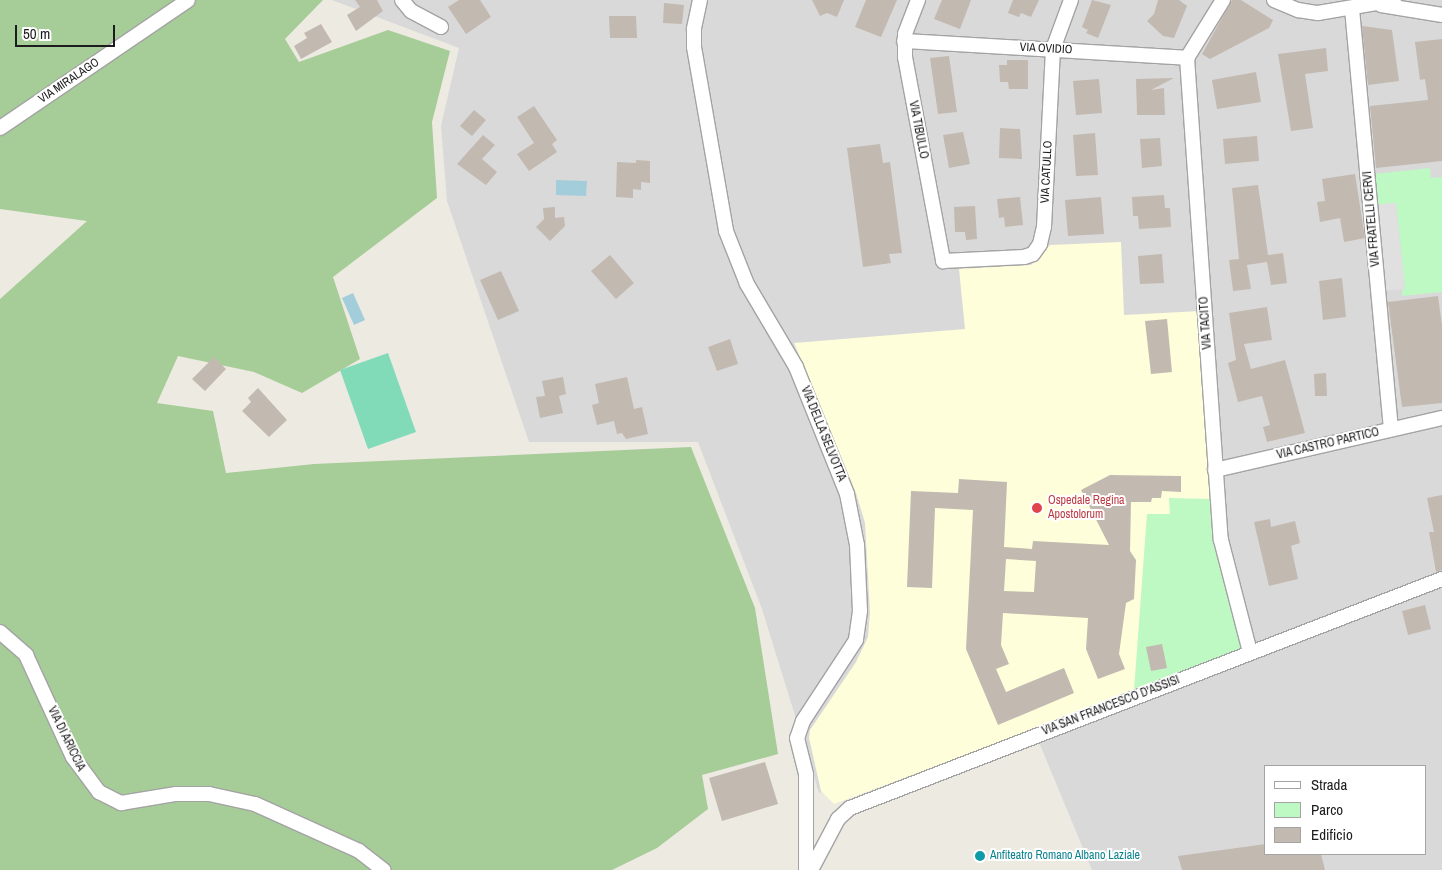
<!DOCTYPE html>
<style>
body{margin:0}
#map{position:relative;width:1442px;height:870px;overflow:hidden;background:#edeae2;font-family:"Archivo Narrow",sans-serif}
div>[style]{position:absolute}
.residential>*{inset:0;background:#dad9d9}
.education>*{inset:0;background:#fefeda}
.forest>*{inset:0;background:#a6cc97}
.park>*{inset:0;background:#bef8c3}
.pitch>*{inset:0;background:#81dbb9}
.parking>*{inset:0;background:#e0e0e0}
.water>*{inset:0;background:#a3cdda}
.building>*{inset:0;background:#c2b9b1}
.roads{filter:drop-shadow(1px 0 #a3a3a3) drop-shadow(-1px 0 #a3a3a3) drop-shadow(0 1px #a3a3a3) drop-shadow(0 -1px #a3a3a3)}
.minor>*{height:14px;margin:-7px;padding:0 7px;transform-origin:7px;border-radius:7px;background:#fff}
.dots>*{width:14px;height:14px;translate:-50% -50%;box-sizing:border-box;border:2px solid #fff;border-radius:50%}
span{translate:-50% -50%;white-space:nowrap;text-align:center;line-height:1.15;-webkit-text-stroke:4px #fff;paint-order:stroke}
.street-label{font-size:12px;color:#1c1c1c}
.health-label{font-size:12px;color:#be3a42}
.left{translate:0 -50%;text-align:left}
.culture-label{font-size:12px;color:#0d838f}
.legend{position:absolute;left:1264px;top:765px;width:162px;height:90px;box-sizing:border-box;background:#fff;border:1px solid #a4a4a4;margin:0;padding:6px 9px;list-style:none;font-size:15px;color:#1c1c1c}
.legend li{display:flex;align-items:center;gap:10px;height:25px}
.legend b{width:25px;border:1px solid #a4a4a4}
.scale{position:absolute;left:15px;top:25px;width:100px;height:22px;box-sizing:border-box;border:2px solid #1c1c1c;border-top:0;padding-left:6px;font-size:15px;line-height:18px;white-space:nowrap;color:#1c1c1c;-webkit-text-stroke:4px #fff;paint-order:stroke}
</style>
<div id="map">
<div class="residential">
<div style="clip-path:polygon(evenodd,332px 0,1442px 0,1442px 870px,1092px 870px,1031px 723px,819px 793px,762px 609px,698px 442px,529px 442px,447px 201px,441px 126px,459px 48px,332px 0,1266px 766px,1426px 766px,1426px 854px,1266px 854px,1266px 766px)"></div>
</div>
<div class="education">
<div style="clip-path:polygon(1121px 242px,1124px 315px,1200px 311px,1216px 539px,1244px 651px,834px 804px,821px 791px,809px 738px,810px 730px,856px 662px,868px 637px,870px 612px,865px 523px,856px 493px,794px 343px,965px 329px,959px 269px,1031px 265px,1050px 245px)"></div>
</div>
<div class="forest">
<div style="clip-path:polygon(0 0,323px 0,285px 39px,299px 62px,388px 30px,450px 51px,432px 122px,437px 198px,333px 277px,360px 359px,302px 393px,254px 372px,178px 356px,157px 403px,213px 411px,226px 473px,314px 464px,691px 447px,755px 608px,778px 754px,702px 775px,708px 809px,657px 848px,612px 870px,0 870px,0 299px,87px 221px,0 209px)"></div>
</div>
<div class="park">
<div style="clip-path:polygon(1430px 168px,1431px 178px,1442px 177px,1442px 292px,1402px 296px,1402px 290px,1405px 289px,1396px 203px,1375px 205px,1373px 174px)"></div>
<div style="clip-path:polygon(1169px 498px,1211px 499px,1214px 539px,1242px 650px,1134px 690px,1147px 514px,1170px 514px)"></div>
</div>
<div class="pitch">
<div style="clip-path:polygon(388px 353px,416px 432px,368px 449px,340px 370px)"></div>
</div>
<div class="parking">
<div style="clip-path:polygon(1396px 203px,1405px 289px,1383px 291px,1375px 205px)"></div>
</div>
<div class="water">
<div style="clip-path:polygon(556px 180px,587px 181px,586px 196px,556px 195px)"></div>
<div style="clip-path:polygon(353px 293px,365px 320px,354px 325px,342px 298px)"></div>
</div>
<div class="building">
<div style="clip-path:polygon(355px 0,377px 0,383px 11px,356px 31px,347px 15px,360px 7px)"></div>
<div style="clip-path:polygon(459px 0,480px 0,491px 17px,466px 34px,448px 7px)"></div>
<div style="clip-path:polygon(812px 0,844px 0,837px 17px,827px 13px,820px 16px)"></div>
<div style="clip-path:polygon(866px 0,897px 0,881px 37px,855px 27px)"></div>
<div style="clip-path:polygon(942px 0,971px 0,960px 29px,934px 19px)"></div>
<div style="clip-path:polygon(1013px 0,1039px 0,1031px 17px,1021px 13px,1019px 17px,1008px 13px)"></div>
<div style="clip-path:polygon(1092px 0,1111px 5px,1098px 38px,1086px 33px,1088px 30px,1082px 27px)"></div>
<div style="clip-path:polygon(1158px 0,1179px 0,1187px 6px,1174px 38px,1163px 36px,1147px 21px,1154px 14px)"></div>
<div style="clip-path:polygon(1232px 0,1241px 0,1273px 20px,1269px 28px,1210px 59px,1202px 54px)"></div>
<div style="clip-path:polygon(664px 3px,684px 5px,682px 24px,663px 23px)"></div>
<div style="clip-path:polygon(609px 16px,636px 16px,637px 38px,610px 38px)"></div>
<div style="clip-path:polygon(321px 24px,332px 42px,301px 59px,294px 46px,307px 38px,304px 33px)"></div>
<div style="clip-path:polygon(1362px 26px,1392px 30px,1399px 81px,1368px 85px)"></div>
<div style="clip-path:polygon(1442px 39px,1442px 161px,1376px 168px,1370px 106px,1428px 100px,1425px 79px,1420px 80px,1415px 42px)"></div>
<div style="clip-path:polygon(1326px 48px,1328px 71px,1305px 74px,1313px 128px,1291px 131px,1278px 54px)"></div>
<div style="clip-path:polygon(949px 56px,957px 112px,938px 114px,930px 58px)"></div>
<div style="clip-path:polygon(1007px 60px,1028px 60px,1028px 89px,1009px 89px,1008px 82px,1000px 82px,999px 65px,1007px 65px)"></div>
<div style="clip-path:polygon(1256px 72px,1261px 102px,1217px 109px,1212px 80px)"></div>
<div style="clip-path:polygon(1174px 78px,1151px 90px,1164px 88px,1165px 115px,1137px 115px,1136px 79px)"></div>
<div style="clip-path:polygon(1099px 79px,1102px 113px,1076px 115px,1073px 81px)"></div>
<div style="clip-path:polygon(534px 106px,557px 140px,552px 144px,557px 152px,529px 171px,517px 154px,534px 143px,517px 117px)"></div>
<div style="clip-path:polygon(474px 110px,486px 120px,472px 136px,460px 126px)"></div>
<div style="clip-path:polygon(1000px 128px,1020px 129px,1022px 159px,999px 158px)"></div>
<div style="clip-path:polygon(963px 132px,970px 164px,949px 168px,943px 135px)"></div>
<div style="clip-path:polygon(1095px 133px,1098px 175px,1076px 176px,1073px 135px)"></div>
<div style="clip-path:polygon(483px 135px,495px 145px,482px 159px,497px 172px,486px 185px,457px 164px)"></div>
<div style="clip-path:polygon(1257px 136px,1259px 161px,1225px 164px,1223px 139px)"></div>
<div style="clip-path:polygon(1160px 138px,1162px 166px,1142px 168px,1140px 139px)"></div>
<div style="clip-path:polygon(880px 144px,883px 163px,890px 162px,902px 253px,889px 254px,891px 263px,863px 267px,847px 148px)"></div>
<div style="clip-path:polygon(636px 160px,650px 161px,650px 183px,641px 182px,641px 190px,633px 189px,633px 198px,616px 197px,617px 162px,636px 163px)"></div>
<div style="clip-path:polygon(1355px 174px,1365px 238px,1344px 242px,1340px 218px,1320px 222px,1317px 202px,1325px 201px,1322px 179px)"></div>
<div style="clip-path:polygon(1258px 185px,1268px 255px,1283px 253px,1287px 283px,1271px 285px,1267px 262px,1247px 265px,1251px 289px,1233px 291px,1229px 260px,1239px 259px,1232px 188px)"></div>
<div style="clip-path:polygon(1164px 195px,1165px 208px,1170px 208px,1171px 227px,1139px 229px,1138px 216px,1133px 216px,1132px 197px)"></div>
<div style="clip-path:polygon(1020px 197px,1023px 225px,1005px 227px,1004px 217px,999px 218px,997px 199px)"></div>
<div style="clip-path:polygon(1101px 197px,1104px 234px,1068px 236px,1065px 200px)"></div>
<div style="clip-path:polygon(975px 206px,977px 239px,966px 240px,965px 232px,955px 232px,954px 207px)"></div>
<div style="clip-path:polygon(555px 207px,555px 218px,564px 217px,565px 226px,550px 241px,536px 227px,544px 219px,543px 208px)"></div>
<div style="clip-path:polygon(1162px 254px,1164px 283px,1140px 284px,1138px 256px)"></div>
<div style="clip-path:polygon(610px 255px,634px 283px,616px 299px,591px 271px)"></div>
<div style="clip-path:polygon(501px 271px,519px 311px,498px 320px,480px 280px)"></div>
<div style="clip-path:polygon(1342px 278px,1346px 317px,1323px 320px,1319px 281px)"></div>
<div style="clip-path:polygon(1438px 296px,1442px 325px,1442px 403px,1402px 407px,1388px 302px)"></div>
<div style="clip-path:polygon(1267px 307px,1272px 340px,1244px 344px,1251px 369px,1285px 360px,1305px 433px,1267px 442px,1263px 427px,1270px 425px,1262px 396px,1238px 402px,1228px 363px,1236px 360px,1229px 313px)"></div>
<div style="clip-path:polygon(1167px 319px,1172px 372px,1151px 374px,1145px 321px)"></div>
<div style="clip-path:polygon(730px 339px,738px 364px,717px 371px,708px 347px)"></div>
<div style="clip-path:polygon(214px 357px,226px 369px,205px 391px,192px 379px)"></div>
<div style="clip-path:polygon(1326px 373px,1327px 396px,1315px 396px,1314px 374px)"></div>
<div style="clip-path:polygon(563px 377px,566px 394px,559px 396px,563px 413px,540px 418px,536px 397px,545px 396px,542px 381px)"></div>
<div style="clip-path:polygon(627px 377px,634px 409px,642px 407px,648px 434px,626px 439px,622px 433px,617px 434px,614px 421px,597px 425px,592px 405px,599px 403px,595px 384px)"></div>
<div style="clip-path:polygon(258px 388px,287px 420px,269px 437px,242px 411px,251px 402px,248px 398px)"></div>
<div style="clip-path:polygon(evenodd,1110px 475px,1181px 476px,1181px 492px,1162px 491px,1161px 498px,1152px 498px,1151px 502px,1131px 502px,1130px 551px,1136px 560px,1134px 599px,1126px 603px,1119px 654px,1125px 669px,1098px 679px,1086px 649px,1088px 618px,1003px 613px,1001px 645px,1009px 664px,996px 669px,1006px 692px,1064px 668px,1074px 693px,998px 725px,966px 649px,973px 510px,935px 508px,932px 588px,907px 587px,911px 491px,958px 493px,959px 479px,1007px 482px,1004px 547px,1032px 549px,1033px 541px,1109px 545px,1081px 490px,1110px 475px,1006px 559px,1036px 561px,1034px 592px,1004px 591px,1006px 559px)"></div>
<div style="clip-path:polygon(1442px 495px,1442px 570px,1436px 572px,1429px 532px,1434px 532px,1427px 498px)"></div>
<div style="clip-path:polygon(1270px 519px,1271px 527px,1295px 521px,1300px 543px,1291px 546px,1298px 579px,1269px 586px,1254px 522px)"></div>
<div style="clip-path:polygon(1425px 605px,1431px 629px,1408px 635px,1402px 611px)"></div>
<div style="clip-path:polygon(1162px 644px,1167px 668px,1151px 671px,1146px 647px)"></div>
<div style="clip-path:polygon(765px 762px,778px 804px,722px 821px,709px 778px)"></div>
<div style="clip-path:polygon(1266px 844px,1266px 854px,1321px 854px,1325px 870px,1182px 870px,1178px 856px)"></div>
</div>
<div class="roads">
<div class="minor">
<div style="left:402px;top:0;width:14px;rotate:51deg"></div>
<div style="left:411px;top:11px;width:34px;rotate:28deg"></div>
<div style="left:700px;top:0;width:30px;rotate:102deg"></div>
<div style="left:694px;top:29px;width:18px;rotate:90deg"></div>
<div style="left:694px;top:47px;width:187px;rotate:80.1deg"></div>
<div style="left:726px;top:231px;width:57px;rotate:68.4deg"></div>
<div style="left:747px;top:284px;width:96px;rotate:59.4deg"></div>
<div style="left:796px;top:367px;width:137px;rotate:68.1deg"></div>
<div style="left:847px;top:494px;width:52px;rotate:78.9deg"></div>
<div style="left:857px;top:545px;width:66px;rotate:87.4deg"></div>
<div style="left:860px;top:611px;width:29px;rotate:98deg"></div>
<div style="left:856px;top:640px;width:97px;rotate:123.2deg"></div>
<div style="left:803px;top:721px;width:18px;rotate:109deg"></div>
<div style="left:797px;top:738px;width:37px;rotate:76deg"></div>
<div style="left:806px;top:774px;width:96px;rotate:90deg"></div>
<div style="left:918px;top:0;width:36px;rotate:111deg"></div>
<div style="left:905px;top:34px;width:23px;rotate:90deg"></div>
<div style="left:905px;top:57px;width:208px;rotate:79.4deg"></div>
<div style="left:943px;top:261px;width:81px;rotate:-2.8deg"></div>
<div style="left:1024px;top:257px;width:9px;rotate:-18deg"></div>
<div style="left:1033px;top:254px;width:12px;rotate:-55deg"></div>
<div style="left:1040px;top:244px;width:17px;rotate:-77deg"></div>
<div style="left:1044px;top:227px;width:178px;rotate:-87.1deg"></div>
<div style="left:1053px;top:49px;width:52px;rotate:-69.8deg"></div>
<div style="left:1223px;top:0;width:68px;rotate:121.8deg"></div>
<div style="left:1187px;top:58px;width:483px;rotate:86deg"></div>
<div style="left:1221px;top:540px;width:116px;rotate:75.5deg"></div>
<div style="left:1274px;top:0;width:26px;rotate:23deg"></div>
<div style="left:1298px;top:10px;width:20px;rotate:9deg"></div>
<div style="left:1318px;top:13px;width:77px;rotate:-9.7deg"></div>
<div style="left:1381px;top:5px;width:62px;rotate:9.3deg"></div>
<div style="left:1352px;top:9px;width:422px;rotate:84.7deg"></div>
<div style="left:904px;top:41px;width:284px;rotate:3.4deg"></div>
<div style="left:0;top:128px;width:227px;rotate:-34.2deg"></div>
<div style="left:1215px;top:470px;width:233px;rotate:-12.9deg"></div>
<div style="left:0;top:632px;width:35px;rotate:41deg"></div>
<div style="left:26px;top:655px;width:112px;rotate:65.3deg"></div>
<div style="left:73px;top:757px;width:44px;rotate:53.4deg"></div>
<div style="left:99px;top:792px;width:25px;rotate:27deg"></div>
<div style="left:121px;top:803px;width:56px;rotate:-9.3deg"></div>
<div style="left:176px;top:794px;width:33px"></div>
<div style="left:209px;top:794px;width:47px;rotate:12.3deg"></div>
<div style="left:255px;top:804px;width:114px;rotate:24.3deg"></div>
<div style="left:359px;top:851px;width:31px;rotate:38deg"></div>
<div style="left:811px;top:870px;width:58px;rotate:-62.1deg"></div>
<div style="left:838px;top:819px;width:16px;rotate:-43deg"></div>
<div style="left:850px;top:808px;width:635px;rotate:-21.15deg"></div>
</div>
</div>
<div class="dots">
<div style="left:1037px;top:508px;background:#e0444e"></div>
<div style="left:980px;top:856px;background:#0f9aa8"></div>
</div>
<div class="street-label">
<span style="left:1046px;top:49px;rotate:3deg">VIA OVIDIO</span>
<span style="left:69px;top:81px;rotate:-34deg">VIA MIRALAGO</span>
<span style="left:918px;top:130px;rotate:79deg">VIA TIBULLO</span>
<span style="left:1047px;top:172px;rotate:-87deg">VIA CATULLO</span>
<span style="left:1372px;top:219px;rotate:-95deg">VIA FRATELLI CERVI</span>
<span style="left:1206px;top:323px;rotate:-94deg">VIA TACITO</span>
<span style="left:823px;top:434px;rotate:68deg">VIA DELLA SELVOTTA</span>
<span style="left:1328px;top:444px;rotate:-13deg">VIA CASTRO PARTICO</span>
<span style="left:1111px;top:706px;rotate:-21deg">VIA SAN FRANCESCO D'ASSISI</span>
<span style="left:66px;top:739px;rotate:64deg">VIA DI ARICCIA</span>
</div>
<div class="health-label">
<span class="left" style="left:1048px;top:508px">Ospedale Regina<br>Apostolorum</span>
</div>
<div class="culture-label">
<span class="left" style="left:990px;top:856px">Anfiteatro Romano Albano Laziale</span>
</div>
<ul class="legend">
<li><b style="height:6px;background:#fff"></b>Strada</li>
<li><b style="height:14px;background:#bef8c3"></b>Parco</li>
<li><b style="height:14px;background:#c2b9b1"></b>Edificio</li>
</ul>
<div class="scale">50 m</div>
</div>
